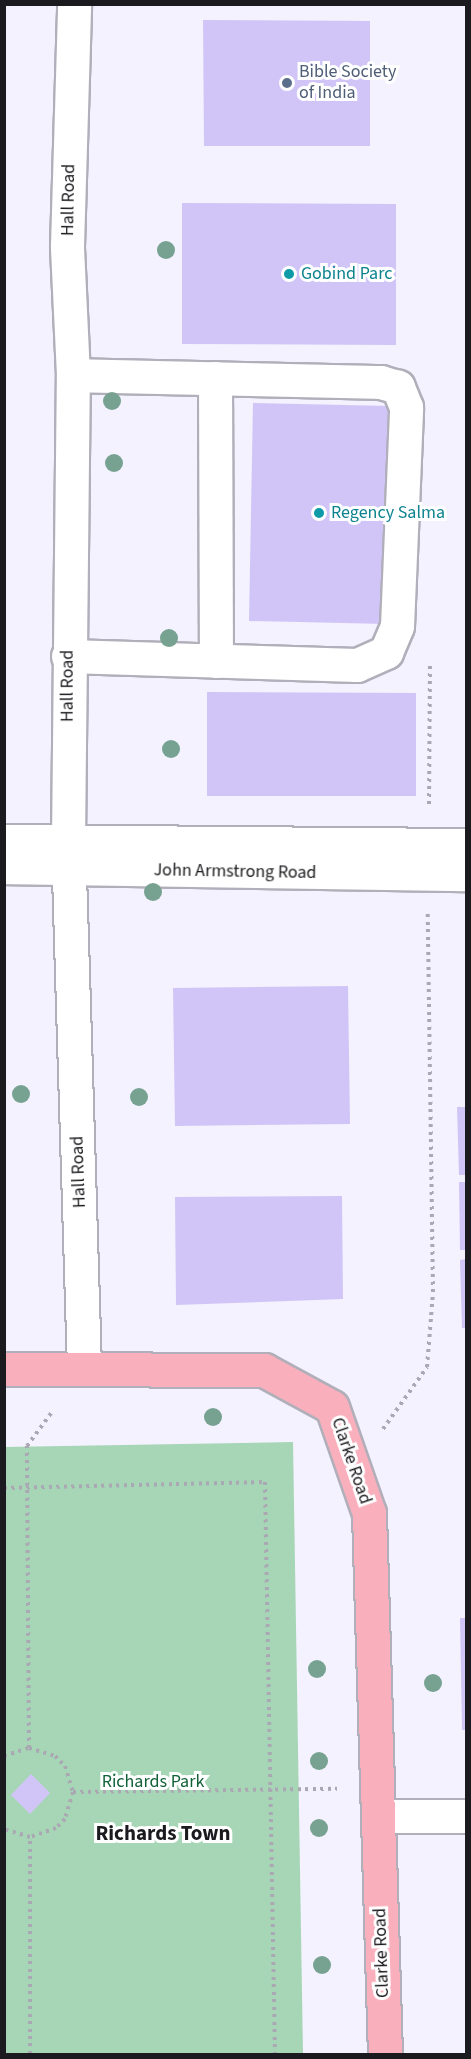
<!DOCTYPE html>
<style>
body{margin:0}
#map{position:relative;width:471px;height:2059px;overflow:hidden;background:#f4f2fe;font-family:"Source Sans 3",sans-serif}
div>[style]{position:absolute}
.green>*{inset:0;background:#a6d6b6}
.building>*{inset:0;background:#d1c5f8}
.path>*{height:4px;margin-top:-2px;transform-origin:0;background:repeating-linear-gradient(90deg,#aaa8b2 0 3px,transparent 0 7.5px)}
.roads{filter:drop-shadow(2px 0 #b1afba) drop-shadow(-2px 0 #b1afba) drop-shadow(0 2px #b1afba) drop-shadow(0 -2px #b1afba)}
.minor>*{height:33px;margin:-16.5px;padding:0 16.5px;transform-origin:16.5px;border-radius:16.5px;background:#fff}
.tertiary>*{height:33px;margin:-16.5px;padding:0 16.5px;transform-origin:16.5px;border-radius:16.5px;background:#fff}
.primary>*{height:33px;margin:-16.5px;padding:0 16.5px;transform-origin:16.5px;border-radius:16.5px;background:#faafbd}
.trees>*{width:18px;height:18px;margin:-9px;border-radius:50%;background:#77a291}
.dots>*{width:16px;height:16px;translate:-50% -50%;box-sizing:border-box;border:3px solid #fff;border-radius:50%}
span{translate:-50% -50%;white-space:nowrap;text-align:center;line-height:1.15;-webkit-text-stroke:6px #fff;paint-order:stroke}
.service-label{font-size:18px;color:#4e5e75}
.left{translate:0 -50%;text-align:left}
.street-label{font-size:18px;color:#1b1a1e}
.culture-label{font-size:18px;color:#0d838f}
.park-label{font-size:18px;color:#106138}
.quarter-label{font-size:21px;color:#1b1a1e;font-weight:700}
.frame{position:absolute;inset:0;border:6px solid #1b1a1e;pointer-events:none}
</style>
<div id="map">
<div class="green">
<div style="clip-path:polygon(293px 1442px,303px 2054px,5px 2054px,4px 1447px)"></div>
</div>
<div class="building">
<div style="clip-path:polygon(203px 20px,370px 21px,370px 146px,204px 146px)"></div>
<div style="clip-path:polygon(182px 203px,396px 204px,396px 345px,182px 344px)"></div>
<div style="clip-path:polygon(253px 403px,390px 406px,386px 624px,249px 621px)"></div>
<div style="clip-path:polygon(207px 692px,416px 693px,416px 796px,207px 796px)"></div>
<div style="clip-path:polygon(348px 986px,350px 1124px,175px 1126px,173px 988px)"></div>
<div style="clip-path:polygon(457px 1107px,466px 1107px,466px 1175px,459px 1175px)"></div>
<div style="clip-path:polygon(459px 1182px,466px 1182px,466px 1250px,460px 1250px)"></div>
<div style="clip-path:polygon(342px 1196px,343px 1299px,176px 1305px,175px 1197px)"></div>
<div style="clip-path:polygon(466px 1259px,466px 1328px,462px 1328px,460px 1260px)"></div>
<div style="clip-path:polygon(460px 1618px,466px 1618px,466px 1730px,462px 1730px)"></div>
<div style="clip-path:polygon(31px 1774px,50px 1793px,30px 1814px,11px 1795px)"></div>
</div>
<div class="path">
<div style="left:429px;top:804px;width:142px;rotate:-89.6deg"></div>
<div style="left:383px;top:1429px;width:76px;rotate:-54.6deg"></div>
<div style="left:427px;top:1367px;width:75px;rotate:-85.4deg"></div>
<div style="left:433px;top:1292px;width:378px;rotate:-90.8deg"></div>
<div style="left:4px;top:1488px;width:261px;rotate:-1.3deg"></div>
<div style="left:265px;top:1482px;width:572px;rotate:89deg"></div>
<div style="left:29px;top:1748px;width:302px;rotate:-90.4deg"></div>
<div style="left:27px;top:1446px;width:42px;rotate:-53.7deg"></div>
<div style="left:4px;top:1756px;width:26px;rotate:-18deg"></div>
<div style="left:29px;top:1748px;width:27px;rotate:17deg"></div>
<div style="left:55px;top:1756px;width:14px;rotate:45deg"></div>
<div style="left:65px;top:1766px;width:27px;rotate:73deg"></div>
<div style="left:73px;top:1792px;width:28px;rotate:107deg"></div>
<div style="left:65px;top:1819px;width:13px;rotate:135deg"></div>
<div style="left:56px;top:1828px;width:28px;rotate:161deg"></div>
<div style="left:30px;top:1837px;width:27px;rotate:-163deg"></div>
<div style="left:73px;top:1792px;width:264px;rotate:-0.7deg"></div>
<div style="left:30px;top:2054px;width:217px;rotate:-90deg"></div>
</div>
<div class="roads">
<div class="minor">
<div style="left:215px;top:378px;width:283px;rotate:89.8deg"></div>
<div style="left:68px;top:656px;width:289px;rotate:1.8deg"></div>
<div style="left:357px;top:665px;width:32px;rotate:-24deg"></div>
<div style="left:386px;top:652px;width:28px;rotate:-67deg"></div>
<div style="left:397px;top:626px;width:219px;rotate:-87.6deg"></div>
<div style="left:406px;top:407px;width:22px;rotate:-112deg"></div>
<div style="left:398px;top:387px;width:18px;rotate:-164deg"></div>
<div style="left:381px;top:382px;width:308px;rotate:-178.7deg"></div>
<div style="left:68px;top:841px;width:466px;rotate:-89.4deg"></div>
<div style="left:73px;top:375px;width:129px;rotate:-92.7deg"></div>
<div style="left:67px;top:246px;width:242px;rotate:-88.3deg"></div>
</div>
<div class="tertiary">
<div style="left:4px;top:841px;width:462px;rotate:0.5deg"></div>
<div style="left:68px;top:841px;width:527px;rotate:88.26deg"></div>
<div style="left:4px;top:867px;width:462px;rotate:0.9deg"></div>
<div style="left:378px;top:1816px;width:88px"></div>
</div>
<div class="primary">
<div style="left:4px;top:1369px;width:260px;rotate:0.2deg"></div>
<div style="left:264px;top:1370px;width:77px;rotate:28.6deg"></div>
<div style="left:332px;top:1407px;width:112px;rotate:70.8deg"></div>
<div style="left:369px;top:1513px;width:541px;rotate:88.31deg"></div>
</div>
</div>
<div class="trees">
<div style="left:166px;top:250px"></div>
<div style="left:112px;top:401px"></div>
<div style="left:114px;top:463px"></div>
<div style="left:169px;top:638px"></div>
<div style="left:171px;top:749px"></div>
<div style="left:153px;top:892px"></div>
<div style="left:21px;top:1094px"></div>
<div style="left:139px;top:1097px"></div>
<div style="left:213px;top:1417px"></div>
<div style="left:317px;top:1669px"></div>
<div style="left:433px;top:1683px"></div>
<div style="left:319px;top:1761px"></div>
<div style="left:319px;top:1828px"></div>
<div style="left:322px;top:1965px"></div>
</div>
<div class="dots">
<div style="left:287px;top:83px;background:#5c6f8a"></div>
<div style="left:289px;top:274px;background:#0f9aa8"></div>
<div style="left:319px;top:513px;background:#0f9aa8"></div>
</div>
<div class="service-label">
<span class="left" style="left:299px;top:83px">Bible Society<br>of India</span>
</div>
<div class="street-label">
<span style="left:69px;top:200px;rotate:-89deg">Hall Road</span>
<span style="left:68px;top:686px;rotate:-90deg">Hall Road</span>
<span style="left:235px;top:872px;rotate:1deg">John Armstrong Road</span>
<span style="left:79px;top:1172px;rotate:-92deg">Hall Road</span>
<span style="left:351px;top:1461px;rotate:71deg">Clarke Road</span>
<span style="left:382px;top:1953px;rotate:-92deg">Clarke Road</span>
</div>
<div class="culture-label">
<span class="left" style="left:301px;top:274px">Gobind Parc</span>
<span class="left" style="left:331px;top:513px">Regency Salma</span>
</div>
<div class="park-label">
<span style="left:153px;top:1782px">Richards Park</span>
</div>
<div class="quarter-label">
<span style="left:163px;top:1833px">Richards Town</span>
</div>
<div class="frame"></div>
</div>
